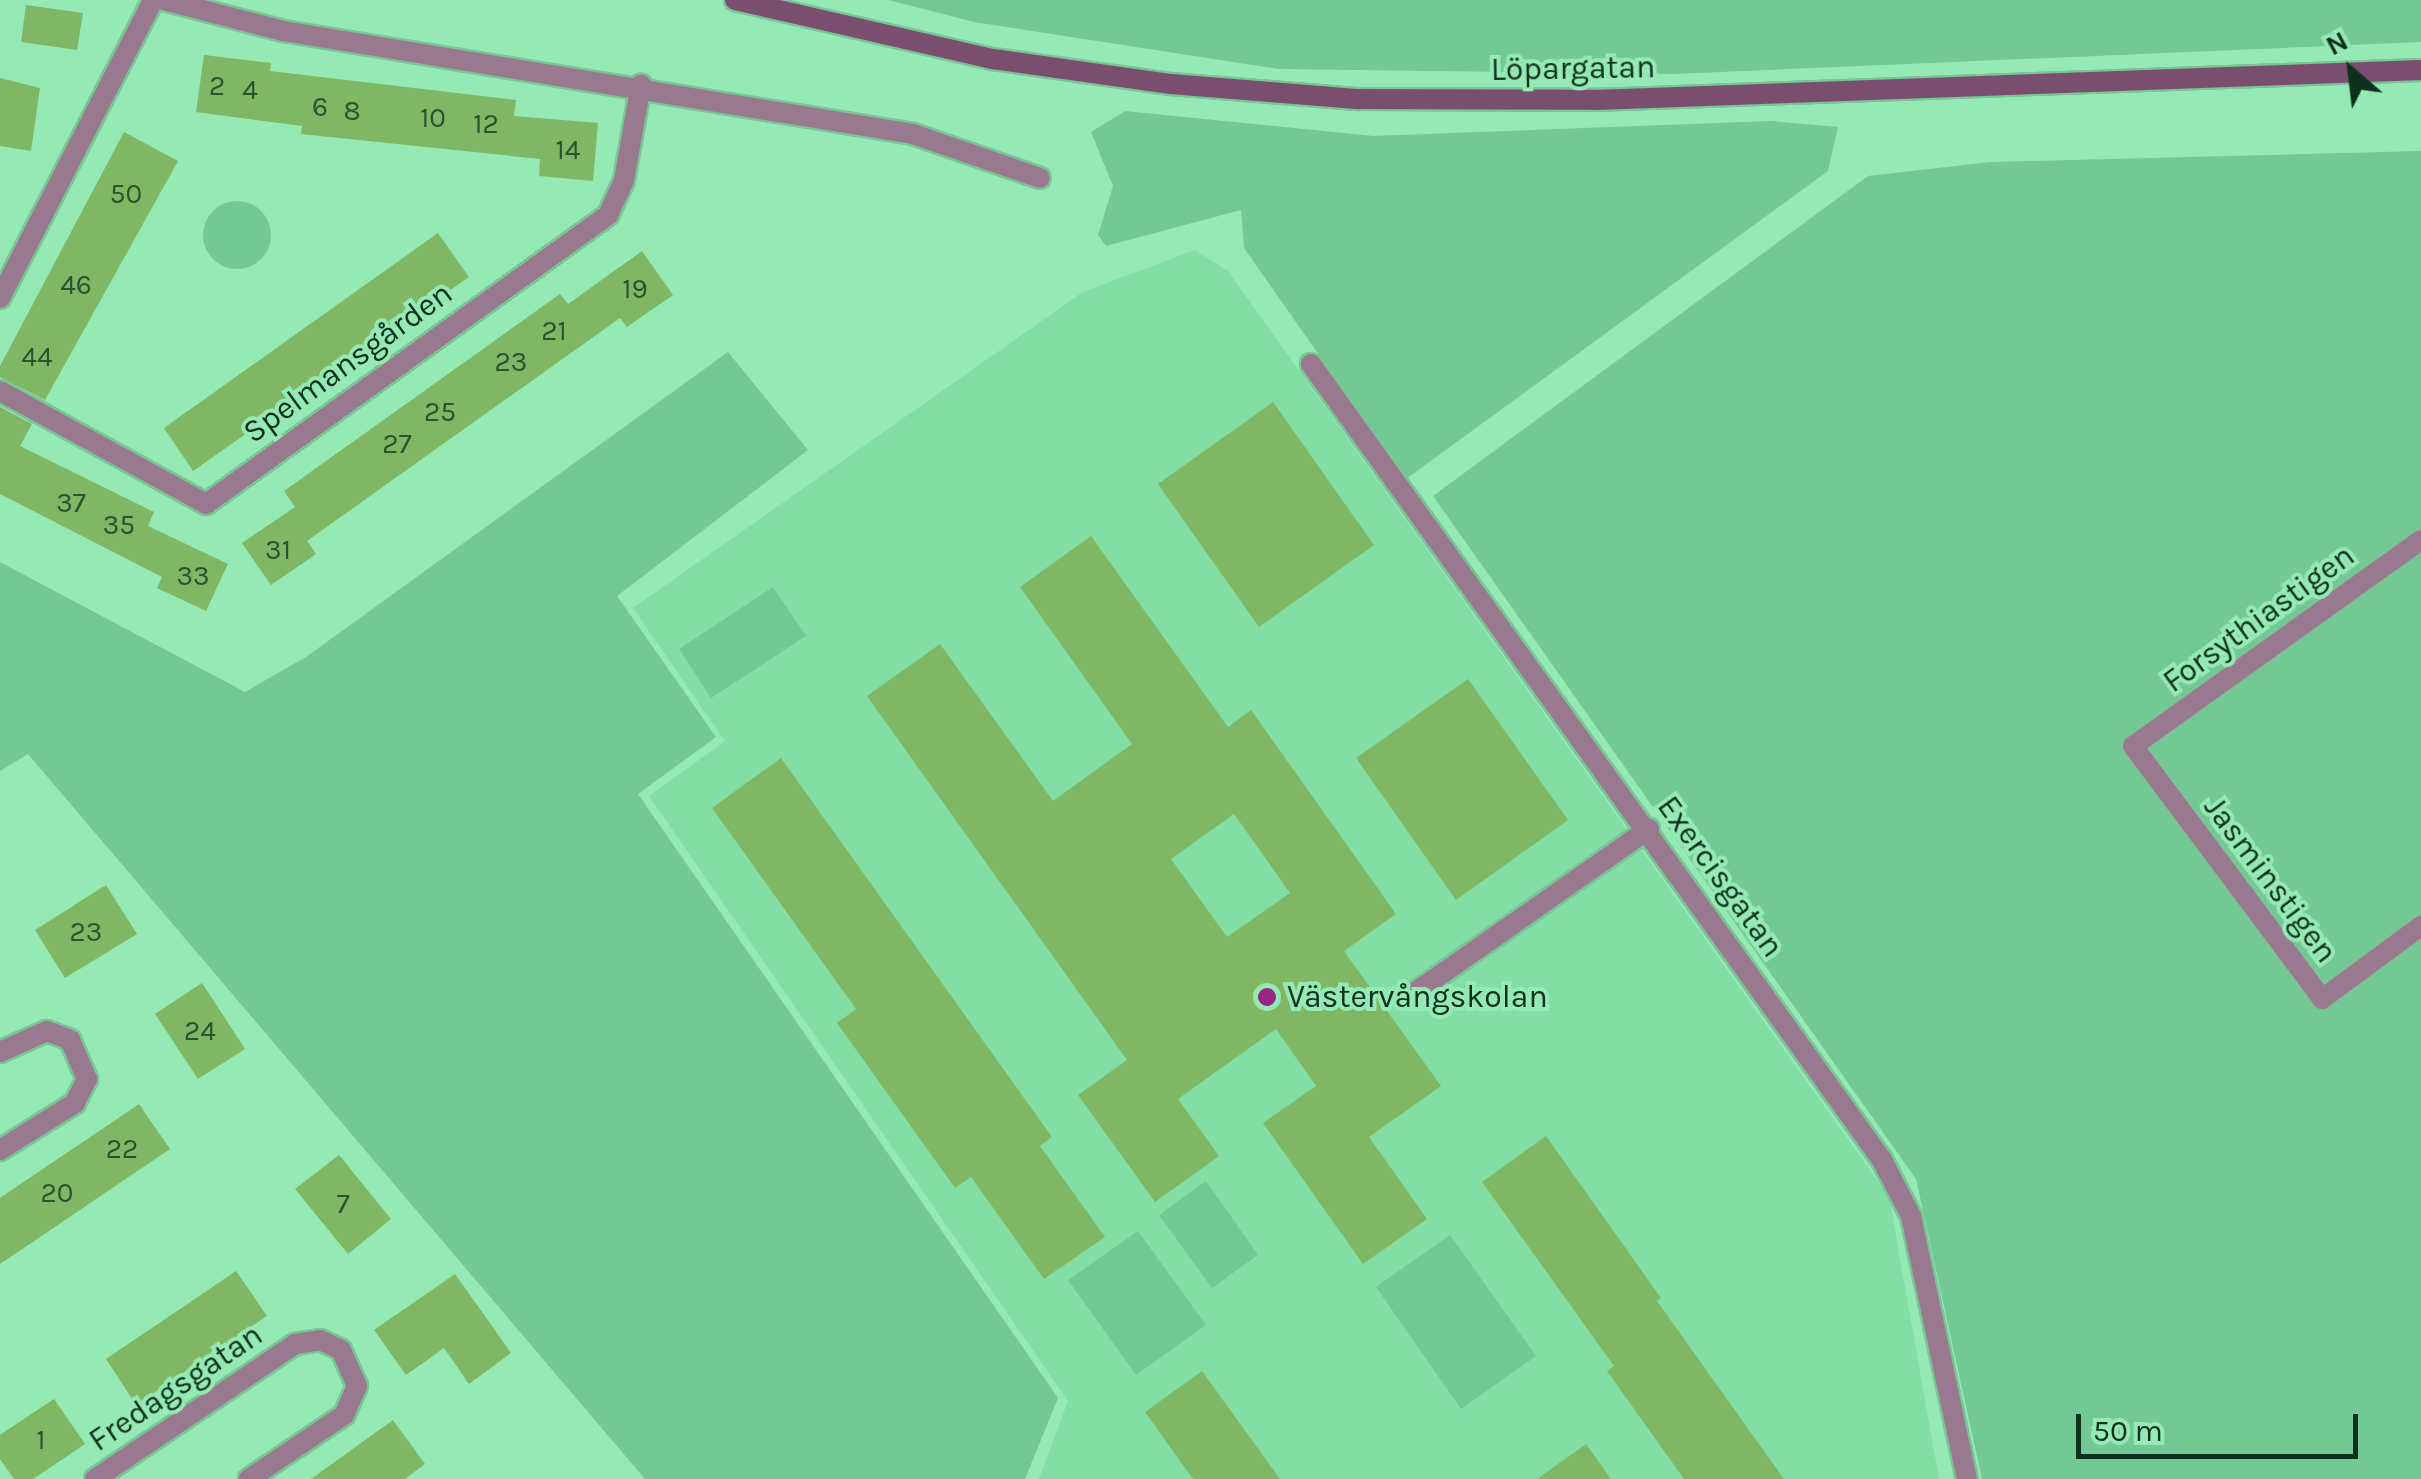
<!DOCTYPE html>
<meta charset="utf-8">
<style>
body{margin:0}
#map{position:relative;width:2421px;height:1479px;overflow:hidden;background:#95e9b4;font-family:Karla,sans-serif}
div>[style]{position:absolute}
.built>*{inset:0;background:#82dea5}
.green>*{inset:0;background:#72c994}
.round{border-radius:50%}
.building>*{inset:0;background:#80b764}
.roads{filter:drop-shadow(2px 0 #7ac496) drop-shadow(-2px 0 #7ac496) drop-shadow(0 2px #7ac496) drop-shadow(0 -2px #7ac496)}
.lane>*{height:20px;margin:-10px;padding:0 10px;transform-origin:10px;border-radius:10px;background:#987990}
.street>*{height:20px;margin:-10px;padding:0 10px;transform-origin:10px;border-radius:10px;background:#987990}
.secondary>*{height:20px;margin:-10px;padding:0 10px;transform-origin:10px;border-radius:10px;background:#794e6f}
.dots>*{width:28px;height:28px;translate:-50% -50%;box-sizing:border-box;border:5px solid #95e9b4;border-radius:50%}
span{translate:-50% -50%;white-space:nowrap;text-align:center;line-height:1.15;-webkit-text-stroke:8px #95e9b4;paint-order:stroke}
.number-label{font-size:28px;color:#2a522f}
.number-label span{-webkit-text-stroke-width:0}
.street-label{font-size:32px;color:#0d311d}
.poi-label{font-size:32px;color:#0d311d}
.left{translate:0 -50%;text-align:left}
.north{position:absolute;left:2301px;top:20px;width:100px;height:100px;-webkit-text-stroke:8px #95e9b4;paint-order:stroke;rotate:332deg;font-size:28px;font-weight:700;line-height:40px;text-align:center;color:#0d311d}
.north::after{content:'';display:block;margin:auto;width:35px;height:45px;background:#0d311d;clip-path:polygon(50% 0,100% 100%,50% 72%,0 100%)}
.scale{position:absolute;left:2076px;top:1414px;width:282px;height:45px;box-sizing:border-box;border:5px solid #0d311d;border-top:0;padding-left:12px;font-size:30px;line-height:35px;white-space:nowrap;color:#0d311d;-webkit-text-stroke:8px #95e9b4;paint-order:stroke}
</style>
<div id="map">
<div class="built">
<div style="clip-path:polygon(1195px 250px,1228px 271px,1889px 1197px,1939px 1479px,1039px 1479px,1068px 1401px,649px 796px,725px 741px,633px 608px,1083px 292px)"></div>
</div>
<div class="green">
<div style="clip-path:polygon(888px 0,2421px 0,2421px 42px,1673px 74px,1279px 69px,974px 22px)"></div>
<div style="clip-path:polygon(1125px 111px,1373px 136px,1771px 121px,1838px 127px,1828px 171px,1406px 479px,1244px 248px,1241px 210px,1106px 246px,1098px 235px,1113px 186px,1091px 132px)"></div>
<div style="clip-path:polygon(2421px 151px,2421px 1479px,1982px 1479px,1916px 1179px,1433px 496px,1868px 176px,1990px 162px)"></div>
<div class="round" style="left:203px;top:201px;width:68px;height:68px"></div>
<div style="clip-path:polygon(728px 352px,808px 450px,617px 596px,716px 737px,638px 794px,1058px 1398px,1025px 1479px,645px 1479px,28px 754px,0 771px,0 562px,245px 692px,306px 657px)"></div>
<div style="clip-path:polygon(773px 587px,806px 636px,711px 698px,679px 649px)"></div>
<div style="clip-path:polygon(1206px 1181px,1258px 1255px,1212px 1288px,1159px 1215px)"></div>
<div style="clip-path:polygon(1138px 1231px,1206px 1325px,1136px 1375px,1068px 1280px)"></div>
<div style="clip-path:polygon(1450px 1235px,1536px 1356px,1461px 1409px,1376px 1287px)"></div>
</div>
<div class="building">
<div style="clip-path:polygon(26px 5px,83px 13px,77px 50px,21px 42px)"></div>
<div style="clip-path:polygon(204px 55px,271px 63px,270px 71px,516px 100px,514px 116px,598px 123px,593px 181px,539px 176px,540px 159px,301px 134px,302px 126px,196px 112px)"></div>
<div style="clip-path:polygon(0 78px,40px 88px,31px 151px,0 146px)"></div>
<div style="clip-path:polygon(124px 132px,178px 161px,45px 400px,0 377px,0 366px)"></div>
<div style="clip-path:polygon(438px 233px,469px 277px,193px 471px,164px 428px)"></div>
<div style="clip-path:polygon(642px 251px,673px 295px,627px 327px,620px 318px,307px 541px,316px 554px,271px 585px,242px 543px,295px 507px,284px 491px,560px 294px,568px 304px)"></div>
<div style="clip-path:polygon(1273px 402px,1374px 545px,1259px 627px,1158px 484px)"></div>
<div style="clip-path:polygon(0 407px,32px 424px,20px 446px,154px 512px,148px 526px,228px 564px,206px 611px,157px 588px,162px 577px,0 494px)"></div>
<div style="clip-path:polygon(evenodd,1091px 536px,1228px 727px,1251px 710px,1396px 914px,1344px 951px,1441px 1086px,1369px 1137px,1427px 1219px,1363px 1264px,1263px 1123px,1316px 1086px,1276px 1029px,1178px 1099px,1219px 1156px,1155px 1202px,1078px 1095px,1127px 1060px,867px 696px,940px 644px,1053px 801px,1132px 744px,1020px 587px,1091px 536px,1234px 814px,1290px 893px,1227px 937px,1171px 859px,1234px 814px)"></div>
<div style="clip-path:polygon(1468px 679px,1568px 820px,1456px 900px,1356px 758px)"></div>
<div style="clip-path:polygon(781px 758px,1052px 1137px,1040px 1146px,1105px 1237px,1044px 1279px,971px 1177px,955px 1188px,837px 1023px,856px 1009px,712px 808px)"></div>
<div style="clip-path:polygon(106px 885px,137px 934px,65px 978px,35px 930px)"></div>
<div style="clip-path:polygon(202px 983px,245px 1049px,198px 1079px,155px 1014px)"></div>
<div style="clip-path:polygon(139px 1104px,170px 1149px,0 1264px,0 1198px)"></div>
<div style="clip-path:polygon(1546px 1136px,1661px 1298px,1657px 1301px,1784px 1479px,1684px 1479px,1607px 1371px,1614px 1366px,1482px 1182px)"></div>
<div style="clip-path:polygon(339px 1155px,391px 1219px,348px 1254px,295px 1189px)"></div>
<div style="clip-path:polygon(236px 1271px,267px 1316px,136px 1405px,106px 1359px)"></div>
<div style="clip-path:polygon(455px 1274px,511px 1353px,469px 1384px,444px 1348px,406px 1375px,374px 1330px)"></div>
<div style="clip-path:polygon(1202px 1371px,1280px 1479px,1193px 1479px,1145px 1412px)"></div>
<div style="clip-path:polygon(54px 1399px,85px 1444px,33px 1479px,14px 1479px,0 1459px,0 1435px)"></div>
<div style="clip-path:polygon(393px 1420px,425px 1464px,405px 1479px,311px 1479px)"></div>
<div style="clip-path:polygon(1586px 1444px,1611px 1479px,1537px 1479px)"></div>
</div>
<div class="roads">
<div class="lane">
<div style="left:2421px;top:540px;width:354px;rotate:144.4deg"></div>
<div style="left:2133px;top:746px;width:316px;rotate:53.2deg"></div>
<div style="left:2322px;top:999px;width:123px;rotate:-36.4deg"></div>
<div style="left:1413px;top:994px;width:288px;rotate:-35deg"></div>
</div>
<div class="street">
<div style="left:164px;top:0;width:123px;rotate:14.6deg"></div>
<div style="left:283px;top:31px;width:638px;rotate:9.29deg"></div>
<div style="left:913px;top:134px;width:134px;rotate:19.1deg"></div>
<div style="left:0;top:298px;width:335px;rotate:-62.8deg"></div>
<div style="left:1311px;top:364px;width:980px;rotate:54.35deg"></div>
<div style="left:1882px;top:1160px;width:63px;rotate:62.6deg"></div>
<div style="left:1911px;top:1216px;width:269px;rotate:78deg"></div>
<div style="left:0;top:391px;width:235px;rotate:28.7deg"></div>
<div style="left:206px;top:504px;width:495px;rotate:-35.7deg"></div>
<div style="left:608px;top:215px;width:38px;rotate:-65deg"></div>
<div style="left:624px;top:180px;width:97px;rotate:-79.9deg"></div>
<div style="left:0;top:1052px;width:51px;rotate:-24.1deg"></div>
<div style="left:47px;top:1031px;width:25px;rotate:21deg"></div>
<div style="left:70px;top:1040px;width:43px;rotate:66.4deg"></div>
<div style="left:87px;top:1079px;width:27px;rotate:117deg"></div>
<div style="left:75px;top:1103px;width:89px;rotate:147.9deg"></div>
<div style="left:95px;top:1479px;width:241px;rotate:-34deg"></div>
<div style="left:295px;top:1344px;width:25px;rotate:-9deg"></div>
<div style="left:320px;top:1340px;width:23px;rotate:25deg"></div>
<div style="left:341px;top:1350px;width:39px;rotate:66deg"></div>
<div style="left:357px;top:1386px;width:32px;rotate:114deg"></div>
<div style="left:344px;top:1415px;width:115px;rotate:146deg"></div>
</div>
<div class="secondary">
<div style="left:735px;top:0;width:265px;rotate:12.9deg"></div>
<div style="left:993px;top:59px;width:180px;rotate:8deg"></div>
<div style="left:1171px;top:84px;width:189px;rotate:4.6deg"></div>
<div style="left:1359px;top:99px;width:236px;rotate:0.2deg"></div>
<div style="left:1595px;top:100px;width:827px;rotate:-2.08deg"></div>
</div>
</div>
<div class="dots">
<div style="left:1267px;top:997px;background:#982685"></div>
</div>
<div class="number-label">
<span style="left:217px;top:86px">2</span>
<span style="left:250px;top:90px">4</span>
<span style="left:320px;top:107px">6</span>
<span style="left:352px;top:111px">8</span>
<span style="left:433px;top:118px">10</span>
<span style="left:486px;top:124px">12</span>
<span style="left:568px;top:150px">14</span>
<span style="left:126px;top:194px">50</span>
<span style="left:76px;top:285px">46</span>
<span style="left:635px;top:289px">19</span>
<span style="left:554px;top:331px">21</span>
<span style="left:37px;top:357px">44</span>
<span style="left:511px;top:362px">23</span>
<span style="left:440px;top:412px">25</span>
<span style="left:397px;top:444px">27</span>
<span style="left:71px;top:503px">37</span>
<span style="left:119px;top:525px">35</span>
<span style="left:278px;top:550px">31</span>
<span style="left:193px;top:576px">33</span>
<span style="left:86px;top:932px">23</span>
<span style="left:200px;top:1031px">24</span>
<span style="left:122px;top:1149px">22</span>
<span style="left:57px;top:1193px">20</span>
<span style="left:343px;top:1204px">7</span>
<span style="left:41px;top:1440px">1</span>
</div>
<div class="street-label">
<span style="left:1573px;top:69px;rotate:-1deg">Löpargatan</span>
<span style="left:348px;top:363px;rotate:-36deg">Spelmansgården</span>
<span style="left:2259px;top:619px;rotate:-36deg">Forsythiastigen</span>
<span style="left:1720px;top:877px;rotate:54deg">Exercisgatan</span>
<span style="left:2270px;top:880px;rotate:53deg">Jasminstigen</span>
<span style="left:176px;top:1388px;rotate:-34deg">Fredagsgatan</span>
</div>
<div class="poi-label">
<span class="left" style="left:1287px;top:997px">Västervångskolan</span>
</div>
<div class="north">N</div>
<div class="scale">50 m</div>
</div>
